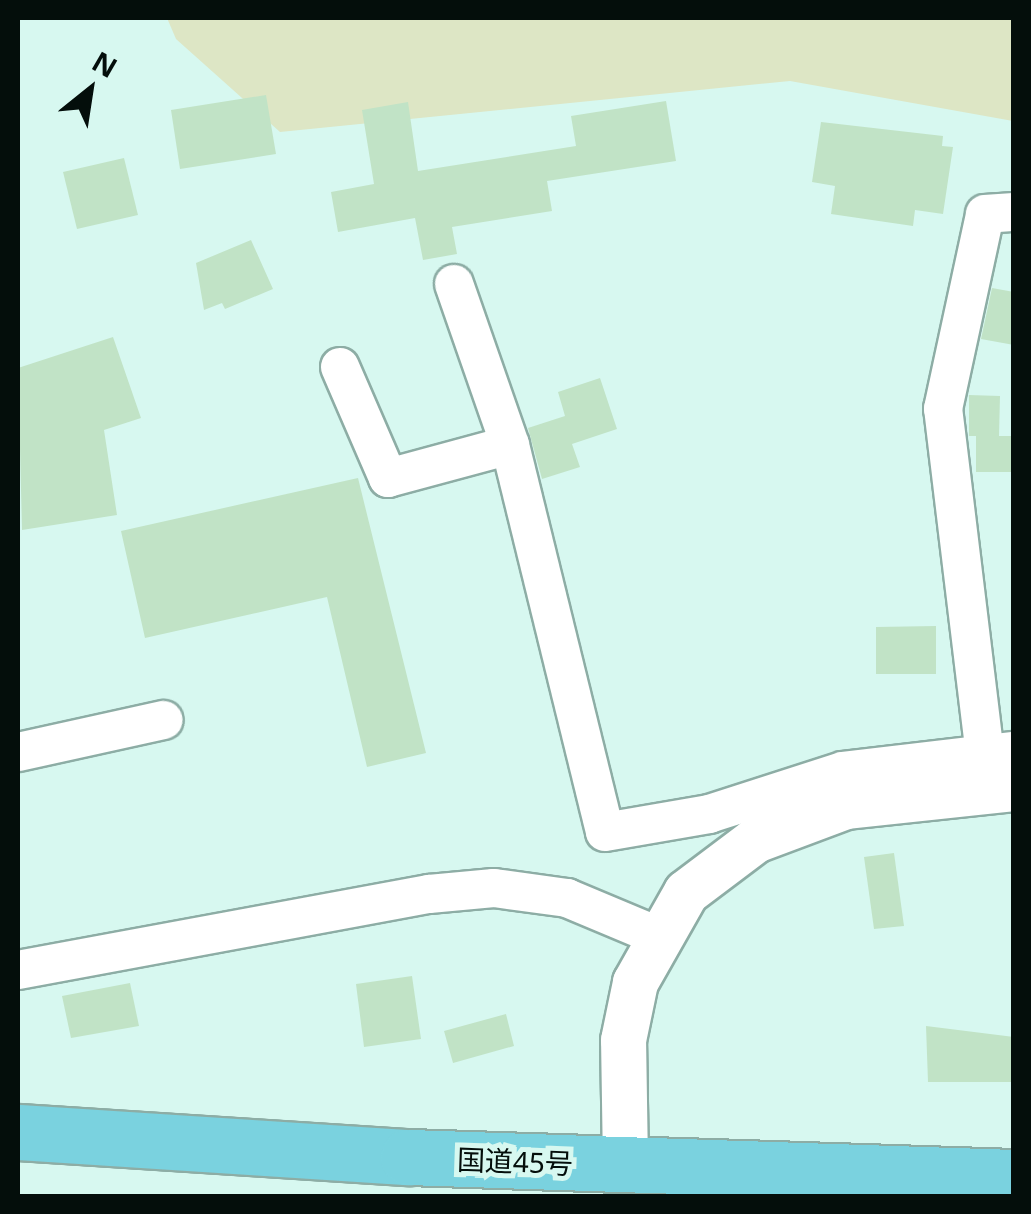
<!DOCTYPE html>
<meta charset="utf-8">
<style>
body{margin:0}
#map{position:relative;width:1031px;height:1214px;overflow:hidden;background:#d7f8f0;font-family:"Noto Sans","Noto Sans JP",sans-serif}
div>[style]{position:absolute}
.green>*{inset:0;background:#dde6c5}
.building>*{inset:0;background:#c1e3c6}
.roads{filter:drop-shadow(2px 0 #8dada5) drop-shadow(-2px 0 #8dada5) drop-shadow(0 2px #8dada5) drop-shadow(0 -2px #8dada5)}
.minor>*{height:38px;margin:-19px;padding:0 19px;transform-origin:19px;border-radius:19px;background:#fff}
.tertiary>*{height:45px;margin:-22.5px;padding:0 22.5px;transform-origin:22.5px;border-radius:22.5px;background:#fff}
.trunk>*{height:55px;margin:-27.5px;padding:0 27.5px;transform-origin:27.5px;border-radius:27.5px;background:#7ad2df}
span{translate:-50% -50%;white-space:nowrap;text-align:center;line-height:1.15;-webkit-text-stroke:10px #d7f8f0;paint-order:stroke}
.street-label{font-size:28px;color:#040e0b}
.frame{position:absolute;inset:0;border:20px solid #040e0b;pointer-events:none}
.north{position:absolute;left:40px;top:40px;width:100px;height:100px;-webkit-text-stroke:8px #d7f8f0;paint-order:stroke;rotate:30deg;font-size:28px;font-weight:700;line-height:40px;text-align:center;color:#040e0b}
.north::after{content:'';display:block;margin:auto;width:35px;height:45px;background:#040e0b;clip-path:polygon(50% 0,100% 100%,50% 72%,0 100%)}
</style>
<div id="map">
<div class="green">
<div style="clip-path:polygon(167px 18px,1013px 18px,1013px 121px,790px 81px,280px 132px,176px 39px)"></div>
</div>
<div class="building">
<div style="clip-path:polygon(266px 95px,276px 154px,180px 169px,171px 110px)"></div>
<div style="clip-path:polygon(666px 101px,676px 161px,547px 181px,552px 211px,452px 227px,457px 254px,423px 260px,415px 218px,338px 232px,331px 192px,374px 184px,362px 110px,408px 102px,418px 171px,576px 146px,571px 116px)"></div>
<div style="clip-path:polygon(821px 122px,943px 136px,942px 146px,953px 147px,943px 214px,915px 210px,913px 226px,831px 214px,835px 186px,812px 182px)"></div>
<div style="clip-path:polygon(124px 158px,138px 215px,77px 229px,63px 172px)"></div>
<div style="clip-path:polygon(251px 240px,273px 289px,225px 309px,222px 303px,204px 310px,196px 263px)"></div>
<div style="clip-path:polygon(992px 288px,1014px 292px,1014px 345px,981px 339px)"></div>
<div style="clip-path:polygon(113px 337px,141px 418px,104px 430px,117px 515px,22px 530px,18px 368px)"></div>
<div style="clip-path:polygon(600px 378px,617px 429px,572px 444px,580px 467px,542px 479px,528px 428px,565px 416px,558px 392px)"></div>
<div style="clip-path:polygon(969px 395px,1000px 396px,999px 436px,969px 436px)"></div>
<div style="clip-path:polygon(976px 436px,1014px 436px,1014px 472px,976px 472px)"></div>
<div style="clip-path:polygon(358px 478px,426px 753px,367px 767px,327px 597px,145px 638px,121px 531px)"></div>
<div style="clip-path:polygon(936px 626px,936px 674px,876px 674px,876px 627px)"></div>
<div style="clip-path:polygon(894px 853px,904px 926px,874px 929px,864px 857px)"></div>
<div style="clip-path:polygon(412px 976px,421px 1039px,364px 1047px,356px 984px)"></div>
<div style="clip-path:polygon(130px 983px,139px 1026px,71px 1038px,62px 996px)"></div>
<div style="clip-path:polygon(506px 1014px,514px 1046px,453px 1063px,444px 1031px)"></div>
<div style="clip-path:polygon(926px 1026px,1014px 1037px,1014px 1082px,928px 1082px)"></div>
</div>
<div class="roads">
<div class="minor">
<div style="left:454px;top:284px;width:170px;rotate:70.8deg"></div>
<div style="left:510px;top:445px;width:398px;rotate:76.2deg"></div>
<div style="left:605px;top:832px;width:106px;rotate:-9.8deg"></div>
<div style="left:709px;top:814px;width:141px;rotate:-17.8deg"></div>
<div style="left:843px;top:771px;width:172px;rotate:-6.7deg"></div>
<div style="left:340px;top:367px;width:121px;rotate:66.6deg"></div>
<div style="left:388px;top:478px;width:126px;rotate:-15.1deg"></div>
<div style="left:18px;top:752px;width:149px;rotate:-12.4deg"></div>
<div style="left:985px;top:755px;width:349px;rotate:-96.9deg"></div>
<div style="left:943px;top:409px;width:199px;rotate:-77.8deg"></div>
<div style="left:985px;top:214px;width:29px;rotate:-4deg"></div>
<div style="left:18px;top:970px;width:418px;rotate:-10.5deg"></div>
<div style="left:429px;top:894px;width:65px;rotate:-5.3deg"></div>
<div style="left:494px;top:888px;width:74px;rotate:7.8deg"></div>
<div style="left:567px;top:898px;width:99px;rotate:22.7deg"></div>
</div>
<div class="tertiary">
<div style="left:625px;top:1164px;width:124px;rotate:-90.9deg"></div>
<div style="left:623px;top:1040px;width:59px;rotate:-78.3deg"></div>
<div style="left:635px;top:982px;width:103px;rotate:-60.5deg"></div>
<div style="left:686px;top:892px;width:86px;rotate:-37deg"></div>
<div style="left:755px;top:840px;width:97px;rotate:-20.5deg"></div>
<div style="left:846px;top:806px;width:169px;rotate:-6.1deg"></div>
</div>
<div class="trunk">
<div style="left:18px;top:1132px;width:391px;rotate:3.7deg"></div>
<div style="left:408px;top:1157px;width:606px;rotate:1.89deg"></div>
</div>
</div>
<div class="street-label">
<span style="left:515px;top:1161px;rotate:2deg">国道45号</span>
</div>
<div class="frame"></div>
<div class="north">N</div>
</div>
